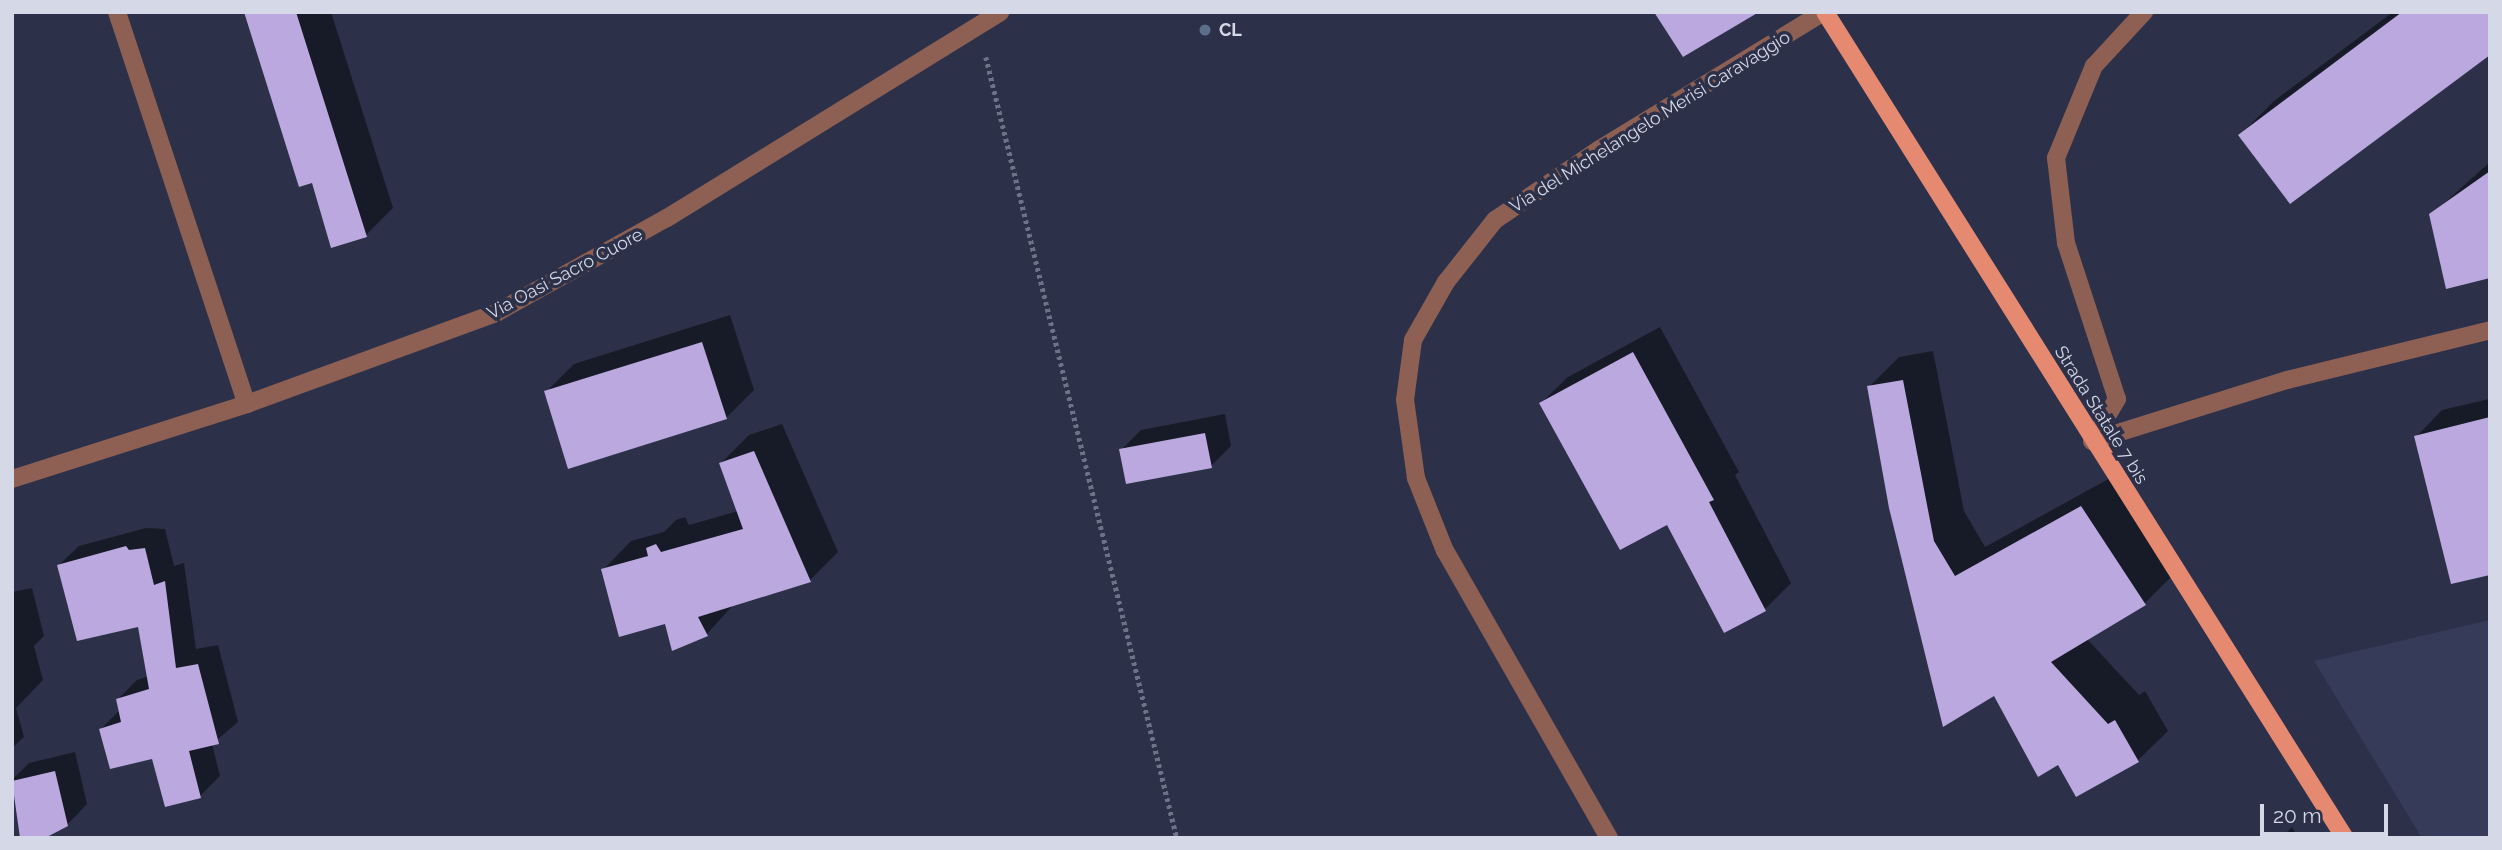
<!DOCTYPE html>
<style>
body{margin:0}
#map{position:relative;width:2502px;height:850px;overflow:hidden;background:#2c3149;font-family:Raleway,sans-serif}
div>[style]{position:absolute}
.built>*{inset:0;background:#353b59}
.shadow>*{inset:0;background:#0007}
.building>*{inset:0;background:#baa8df}
.path>*{height:4.5px;margin-top:-2.25px;transform-origin:0;background:repeating-linear-gradient(90deg,#6e7287 0 3.5px,transparent 0 7px)}
.minor>*{height:18px;margin:-9px;padding:0 9px;transform-origin:9px;border-radius:9px;background:#8d6053}
.major>*{height:18px;margin:-9px;padding:0 9px;transform-origin:9px;border-radius:9px;background:#e58971}
.dots>*{width:19px;height:19px;translate:-50% -50%;box-sizing:border-box;border:4px solid #2c3149;border-radius:50%}
span{translate:-50% -50%;white-space:nowrap;text-align:center;line-height:1.15;-webkit-text-stroke:7px #2c3149;paint-order:stroke}
.poi-label{font-size:18px;color:#d4d8e7;font-weight:700}
.left{translate:0 -50%;text-align:left}
.street-label{font-size:18px;color:#d4d8e7}
.frame{position:absolute;inset:0;border:14px solid #d4d8e7;pointer-events:none}
.scale{position:absolute;left:2260px;top:804px;width:128px;height:32px;box-sizing:border-box;border:4px solid #d4d8e7;border-top:0;padding-left:9px;font-size:21px;line-height:24px;white-space:nowrap;color:#d4d8e7;-webkit-text-stroke:5px #2c3149;paint-order:stroke}
</style>
<div id="map">
<div class="built">
<div style="clip-path:polygon(2490px 620px,2490px 838px,2422px 838px,2314px 661px)"></div>
</div>
<div class="shadow">
<div style="clip-path:polygon(245px 12px,331px 12px,393px 208px,366px 235px,313px 181px)"></div>
<div style="clip-path:polygon(2393px 12px,2490px 12px,2240px 135px,2274px 101px)"></div>
<div style="clip-path:polygon(2490px 162px,2490px 277px,2431px 215px)"></div>
<div style="clip-path:polygon(730px 315px,754px 390px,726px 418px,546px 392px,574px 364px)"></div>
<div style="clip-path:polygon(1660px 327px,1739px 472px,1735px 475px,1791px 583px,1765px 609px,1541px 403px,1568px 377px)"></div>
<div style="clip-path:polygon(1933px 351px,1964px 511px,1985px 547px,2112px 477px,2175px 573px,2145px 603px,2087px 639px,2139px 695px,2145px 691px,2168px 731px,2137px 761px,2058px 763px,1995px 694px,1869px 387px,1899px 357px)"></div>
<div style="clip-path:polygon(2490px 391px,2490px 573px,2416px 437px,2442px 410px,2489px 399px)"></div>
<div style="clip-path:polygon(1225px 414px,1231px 446px,1211px 466px,1121px 450px,1141px 430px)"></div>
<div style="clip-path:polygon(782px 424px,838px 552px,810px 580px,734px 604px,707px 634px,673px 648px,667px 622px,603px 570px,631px 541px,664px 532px,676px 520px,685px 517px,689px 525px,738px 511px,721px 463px,749px 435px)"></div>
<div style="clip-path:polygon(146px 528px,165px 529px,174px 566px,184px 563px,196px 649px,218px 645px,238px 722px,212px 744px,220px 776px,200px 796px,153px 757px,101px 729px,120px 710px,118px 699px,137px 680px,149px 676px,140px 625px,59px 565px,79px 546px)"></div>
<div style="clip-path:polygon(32px 588px,44px 636px,34px 646px,43px 680px,16px 708px,24px 737px,12px 748px,12px 592px)"></div>
<div style="clip-path:polygon(75px 752px,87px 804px,67px 825px,22px 838px,12px 780px,29px 763px)"></div>
<div style="clip-path:polygon(2292px 827px,2298px 838px,2281px 838px)"></div>
</div>
<div class="building">
<div style="clip-path:polygon(244px 12px,296px 12px,367px 237px,331px 248px,312px 183px,299px 187px)"></div>
<div style="clip-path:polygon(1654px 12px,1759px 12px,1683px 57px)"></div>
<div style="clip-path:polygon(2402px 12px,2490px 12px,2490px 55px,2290px 204px,2238px 135px)"></div>
<div style="clip-path:polygon(2490px 171px,2490px 278px,2446px 289px,2429px 214px)"></div>
<div style="clip-path:polygon(702px 342px,727px 419px,568px 469px,544px 391px)"></div>
<div style="clip-path:polygon(1633px 352px,1714px 500px,1709px 502px,1766px 611px,1724px 633px,1667px 525px,1620px 550px,1539px 403px)"></div>
<div style="clip-path:polygon(1903px 380px,1934px 541px,1955px 576px,2081px 506px,2146px 605px,2051px 662px,2108px 724px,2115px 720px,2139px 762px,2076px 797px,2058px 765px,2038px 777px,1994px 696px,1943px 727px,1889px 508px,1867px 386px)"></div>
<div style="clip-path:polygon(2490px 417px,2490px 575px,2451px 584px,2414px 436px)"></div>
<div style="clip-path:polygon(1205px 433px,1212px 468px,1126px 484px,1119px 449px)"></div>
<div style="clip-path:polygon(754px 451px,811px 582px,698px 617px,708px 636px,672px 651px,665px 624px,619px 637px,601px 569px,648px 556px,646px 548px,656px 544px,661px 552px,743px 529px,719px 463px)"></div>
<div style="clip-path:polygon(126px 546px,129px 550px,145px 548px,154px 585px,165px 581px,176px 668px,198px 664px,219px 744px,189px 751px,201px 798px,165px 807px,152px 759px,110px 769px,99px 729px,121px 722px,116px 699px,149px 689px,138px 627px,77px 641px,57px 565px)"></div>
<div style="clip-path:polygon(55px 771px,68px 826px,45px 838px,20px 838px,12px 781px)"></div>
</div>
<div class="path">
<div style="left:986px;top:57px;width:804px;rotate:76.26deg"></div>
</div>
<div class="minor">
<div style="left:117px;top:12px;width:413px;rotate:71.7deg"></div>
<div style="left:2092px;top:441px;width:49px;rotate:-59.2deg"></div>
<div style="left:2117px;top:399px;width:164px;rotate:-108.1deg"></div>
<div style="left:2066px;top:243px;width:86px;rotate:-96.7deg"></div>
<div style="left:2056px;top:158px;width:100px;rotate:-67.6deg"></div>
<div style="left:2094px;top:66px;width:74px;rotate:-47.2deg"></div>
<div style="left:2092px;top:441px;width:204px;rotate:-17.4deg"></div>
<div style="left:2287px;top:380px;width:209px;rotate:-13.8deg"></div>
<div style="left:12px;top:479px;width:247px;rotate:-17.7deg"></div>
<div style="left:247px;top:404px;width:265px;rotate:-20.1deg"></div>
<div style="left:496px;top:313px;width:196px;rotate:-29.1deg"></div>
<div style="left:667px;top:218px;width:392px;rotate:-31.7deg"></div>
<div style="left:1609px;top:838px;width:331px;rotate:-119.7deg"></div>
<div style="left:1445px;top:551px;width:79px;rotate:-111.7deg"></div>
<div style="left:1416px;top:478px;width:79px;rotate:-98deg"></div>
<div style="left:1405px;top:400px;width:61px;rotate:-82.4deg"></div>
<div style="left:1413px;top:340px;width:67px;rotate:-60.4deg"></div>
<div style="left:1446px;top:282px;width:79px;rotate:-51.7deg"></div>
<div style="left:1495px;top:220px;width:127px;rotate:-34.1deg"></div>
<div style="left:1600px;top:149px;width:263px;rotate:-31.5deg"></div>
</div>
<div class="major">
<div style="left:1825px;top:12px;width:976px;rotate:57.81deg"></div>
</div>
<div class="dots">
<div style="left:1205px;top:30px;background:#5c6f8a"></div>
</div>
<div class="poi-label">
<span class="left" style="left:1219px;top:30px">CL</span>
</div>
<div class="street-label">
<span style="left:1650px;top:122px;rotate:-32deg">Via del Michelangelo Merisi Caravaggio</span>
<span style="left:565px;top:274px;rotate:-28deg">Via Oasi Sacro Cuore</span>
<span style="left:2101px;top:415px;rotate:58deg">Strada Statale 7 bis</span>
</div>
<div class="frame"></div>
<div class="scale">20 m</div>
</div>
